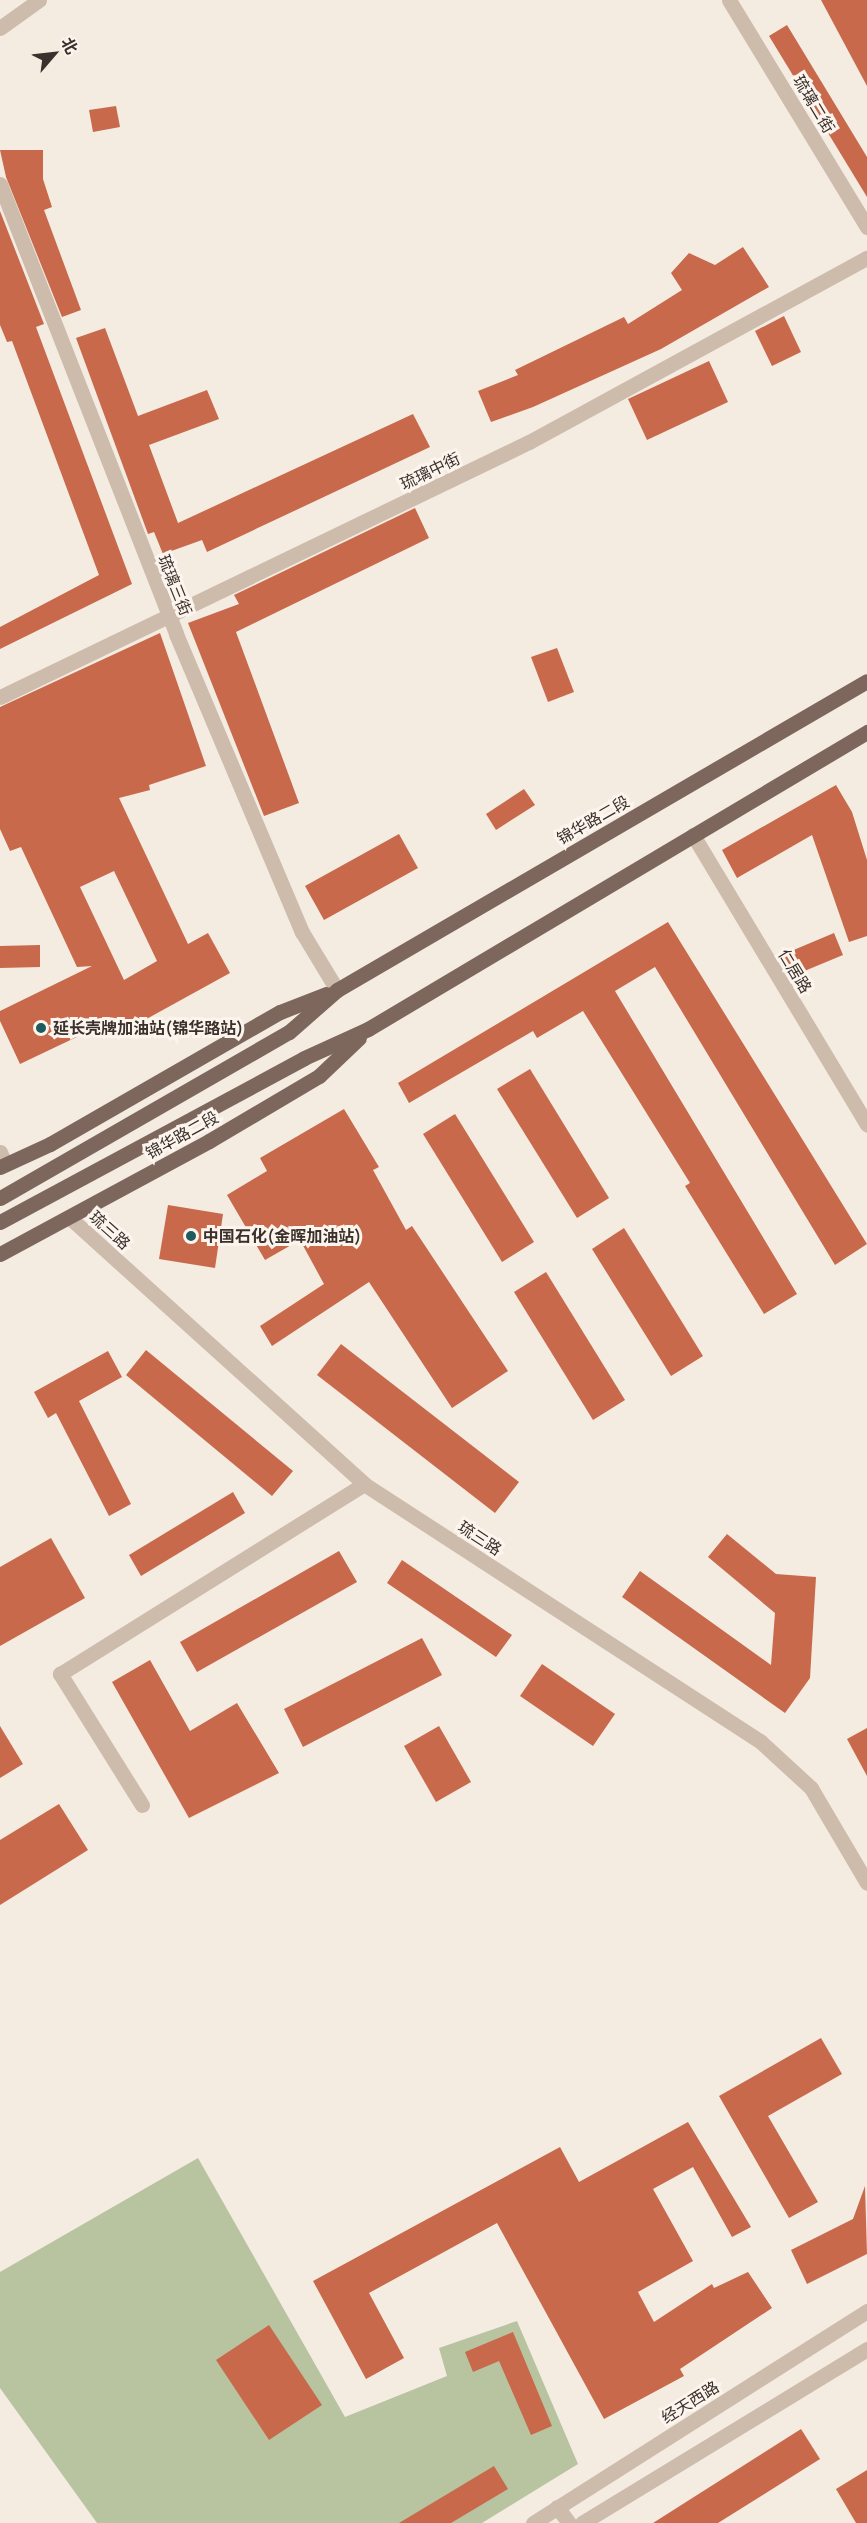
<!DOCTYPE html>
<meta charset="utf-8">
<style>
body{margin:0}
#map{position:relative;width:867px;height:2523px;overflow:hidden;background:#f4ebe1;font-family:Manrope,"Noto Sans SC",sans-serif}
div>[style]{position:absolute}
.green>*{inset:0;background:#b8c4a0}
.building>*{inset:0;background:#c8694b}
.minor>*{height:15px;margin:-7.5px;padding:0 7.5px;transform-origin:7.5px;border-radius:7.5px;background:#cdbbac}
.major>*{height:15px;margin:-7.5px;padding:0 7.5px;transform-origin:7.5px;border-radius:7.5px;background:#7d675c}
.dots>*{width:16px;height:16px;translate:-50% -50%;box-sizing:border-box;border:3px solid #fbf5ee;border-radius:50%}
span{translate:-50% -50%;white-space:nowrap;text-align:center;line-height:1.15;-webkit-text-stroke:6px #fbf5ee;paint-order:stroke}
.street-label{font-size:16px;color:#3b302b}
.poi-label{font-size:16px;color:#3b302b;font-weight:700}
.left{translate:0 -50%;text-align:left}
.north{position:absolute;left:24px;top:24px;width:60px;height:60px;-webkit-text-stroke:4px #fbf5ee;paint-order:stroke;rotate:62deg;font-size:16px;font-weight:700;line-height:24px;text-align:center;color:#3b302b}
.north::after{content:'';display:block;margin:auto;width:21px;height:27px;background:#3b302b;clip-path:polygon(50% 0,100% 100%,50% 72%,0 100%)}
</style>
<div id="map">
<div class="green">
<div style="clip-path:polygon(198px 2158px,345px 2417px,447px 2376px,439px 2348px,517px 2321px,578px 2464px,482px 2523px,97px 2523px,0 2388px,0 2272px)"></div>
</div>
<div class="building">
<div style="clip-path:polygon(821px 0,867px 0,867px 86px)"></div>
<div style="clip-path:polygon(787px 25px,867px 157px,867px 197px,769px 36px)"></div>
<div style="clip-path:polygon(116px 106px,120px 127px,93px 132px,89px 110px)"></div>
<div style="clip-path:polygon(0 150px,43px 150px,43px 179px,52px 207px,44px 210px,81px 310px,62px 317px,6px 177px)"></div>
<div style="clip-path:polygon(0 211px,44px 324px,36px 327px,132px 584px,0 649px,0 627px,99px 575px,12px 341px,7px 342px,0 325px)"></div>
<div style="clip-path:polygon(743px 247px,769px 287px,661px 349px,533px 407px,491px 422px,478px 391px,518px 375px,515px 370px,624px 317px,628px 324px,682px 290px,671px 273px,689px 253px,715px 265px)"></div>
<div style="clip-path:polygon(784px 316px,801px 352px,772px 366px,755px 331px)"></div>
<div style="clip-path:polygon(105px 328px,138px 416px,207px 390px,219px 419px,149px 445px,178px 523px,413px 414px,430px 447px,207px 552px,202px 540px,163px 554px,154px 532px,148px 534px,76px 338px)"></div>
<div style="clip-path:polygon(709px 361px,728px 402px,647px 440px,628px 399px)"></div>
<div style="clip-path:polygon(415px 508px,429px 538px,236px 632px,299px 803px,264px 816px,188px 623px,239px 604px,234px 595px)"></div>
<div style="clip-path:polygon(evenodd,160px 633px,206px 766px,149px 785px,150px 790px,119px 798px,188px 944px,208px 933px,230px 973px,112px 1038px,104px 1024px,20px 1064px,0 1021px,0 1011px,92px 966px,77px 967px,21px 847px,10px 851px,0 829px,0 707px,160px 633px,114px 871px,157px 961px,124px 980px,80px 887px,114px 871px)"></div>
<div style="clip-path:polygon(557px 648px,574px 692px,548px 702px,531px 657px)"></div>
<div style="clip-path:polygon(836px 785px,852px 812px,867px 860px,867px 936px,849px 942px,812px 835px,737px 878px,722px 850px)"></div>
<div style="clip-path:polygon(524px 789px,535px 805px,496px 830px,486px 814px)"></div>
<div style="clip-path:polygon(399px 834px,418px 868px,324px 920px,305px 886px)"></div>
<div style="clip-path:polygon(668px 922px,867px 1244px,835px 1265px,655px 967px,615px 991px,797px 1294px,764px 1314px,685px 1186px,690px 1183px,583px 1011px,537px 1038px,533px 1031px,409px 1103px,398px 1083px)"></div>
<div style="clip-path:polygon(834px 933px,843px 955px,790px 977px,777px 957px)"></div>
<div style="clip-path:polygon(40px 945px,40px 967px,0 968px,0 946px)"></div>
<div style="clip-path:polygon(530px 1069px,609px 1198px,577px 1218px,497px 1089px)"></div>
<div style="clip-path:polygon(344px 1109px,379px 1167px,373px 1170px,406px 1230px,412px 1226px,508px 1371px,452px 1408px,369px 1282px,272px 1346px,260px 1326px,324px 1284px,300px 1240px,265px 1260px,227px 1195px,267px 1171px,260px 1158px)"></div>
<div style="clip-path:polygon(455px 1114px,534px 1242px,502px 1262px,423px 1134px)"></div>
<div style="clip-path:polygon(168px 1205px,223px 1214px,215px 1268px,159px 1259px)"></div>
<div style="clip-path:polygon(624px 1228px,703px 1356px,671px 1376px,592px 1249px)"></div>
<div style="clip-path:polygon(546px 1272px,625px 1400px,593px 1420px,514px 1292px)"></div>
<div style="clip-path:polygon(341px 1344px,519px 1482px,495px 1513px,317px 1375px)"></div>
<div style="clip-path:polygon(146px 1350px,293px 1471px,272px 1496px,126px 1375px)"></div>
<div style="clip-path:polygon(108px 1351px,122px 1377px,79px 1401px,131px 1504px,109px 1516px,56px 1413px,48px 1418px,34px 1392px)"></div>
<div style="clip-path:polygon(233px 1492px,245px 1513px,141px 1576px,129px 1555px)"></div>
<div style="clip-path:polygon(727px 1534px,776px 1574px,816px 1577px,810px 1678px,785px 1713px,622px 1597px,640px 1571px,771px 1665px,775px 1613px,708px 1557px)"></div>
<div style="clip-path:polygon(51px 1538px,85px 1598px,0 1646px,0 1567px)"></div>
<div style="clip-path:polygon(339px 1551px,357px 1582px,197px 1672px,180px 1642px)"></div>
<div style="clip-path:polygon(402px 1560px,512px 1635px,496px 1657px,387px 1583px)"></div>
<div style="clip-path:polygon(422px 1638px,442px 1675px,303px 1747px,284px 1709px)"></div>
<div style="clip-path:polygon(150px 1660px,190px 1731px,237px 1703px,279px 1773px,189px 1818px,112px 1682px)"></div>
<div style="clip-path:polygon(542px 1664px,615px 1714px,593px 1746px,520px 1696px)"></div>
<div style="clip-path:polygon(0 1726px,23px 1764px,0 1778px)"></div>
<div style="clip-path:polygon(439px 1726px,471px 1782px,436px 1802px,404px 1746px)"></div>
<div style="clip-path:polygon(867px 1728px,867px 1776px,847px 1739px)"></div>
<div style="clip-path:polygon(59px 1804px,88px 1850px,0 1905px,0 1840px)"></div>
<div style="clip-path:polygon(821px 2038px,842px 2074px,768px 2116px,818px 2202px,789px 2218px,719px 2096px)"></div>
<div style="clip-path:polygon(688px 2122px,751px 2227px,732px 2237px,693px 2167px,653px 2189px,693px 2261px,638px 2292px,654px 2322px,712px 2284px,714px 2288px,748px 2272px,772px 2308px,680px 2369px,684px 2376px,604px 2419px,497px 2223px,369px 2293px,404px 2358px,366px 2379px,313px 2281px,560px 2147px,579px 2182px)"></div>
<div style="clip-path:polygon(865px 2186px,867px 2254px,807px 2284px,791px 2250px,853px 2219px)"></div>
<div style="clip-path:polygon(269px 2325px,322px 2405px,269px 2440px,216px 2360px)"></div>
<div style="clip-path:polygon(513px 2332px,552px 2426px,531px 2435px,499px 2361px,473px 2372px,465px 2352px)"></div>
<div style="clip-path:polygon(801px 2429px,820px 2459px,718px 2523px,653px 2523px)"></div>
<div style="clip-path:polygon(494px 2466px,508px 2489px,451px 2523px,399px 2523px)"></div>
<div style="clip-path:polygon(867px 2470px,867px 2523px,856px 2523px,836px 2489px)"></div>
</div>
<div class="minor">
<div style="left:729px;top:0;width:266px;rotate:58.7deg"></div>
<div style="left:0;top:28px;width:48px;rotate:-35.7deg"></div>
<div style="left:0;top:184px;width:483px;rotate:68.6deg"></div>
<div style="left:176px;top:634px;width:324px;rotate:67.1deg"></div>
<div style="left:302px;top:932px;width:68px;rotate:58.9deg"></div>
<div style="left:0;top:697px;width:587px;rotate:-25.74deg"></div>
<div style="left:529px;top:442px;width:385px;rotate:-28.6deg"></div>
<div style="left:693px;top:835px;width:338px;rotate:59deg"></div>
<div style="left:0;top:1152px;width:13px;rotate:67deg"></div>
<div style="left:69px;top:1217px;width:398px;rotate:42.1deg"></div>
<div style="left:364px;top:1484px;width:473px;rotate:33deg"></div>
<div style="left:761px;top:1742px;width:68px;rotate:42.6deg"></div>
<div style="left:811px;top:1788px;width:110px;rotate:59.5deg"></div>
<div style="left:142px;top:1805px;width:155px;rotate:-122deg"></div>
<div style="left:60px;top:1674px;width:358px;rotate:-32deg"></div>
<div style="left:557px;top:2507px;width:20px;rotate:53deg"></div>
<div style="left:533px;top:2523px;width:396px;rotate:-32.4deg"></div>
<div style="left:582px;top:2523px;width:334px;rotate:-31.4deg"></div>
</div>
<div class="major">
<div style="left:0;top:1167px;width:55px;rotate:-24.7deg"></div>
<div style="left:50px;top:1144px;width:265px;rotate:-29.9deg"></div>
<div style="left:280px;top:1012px;width:49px;rotate:-21.4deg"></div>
<div style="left:0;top:1198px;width:333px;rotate:-29.9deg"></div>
<div style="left:289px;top:1032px;width:64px;rotate:-41.2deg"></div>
<div style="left:337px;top:990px;width:613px;rotate:-30.24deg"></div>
<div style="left:0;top:1222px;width:345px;rotate:-28.3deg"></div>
<div style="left:304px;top:1058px;width:70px;rotate:-24.4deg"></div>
<div style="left:368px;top:1029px;width:581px;rotate:-30.76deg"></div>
<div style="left:0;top:1254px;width:238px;rotate:-28.4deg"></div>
<div style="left:209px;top:1141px;width:128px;rotate:-30.6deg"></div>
<div style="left:319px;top:1076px;width:55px;rotate:-43.5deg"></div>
</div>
<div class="dots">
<div style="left:41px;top:1028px;background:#1f5a5e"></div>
<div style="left:191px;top:1236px;background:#1f5a5e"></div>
</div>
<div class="street-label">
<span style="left:814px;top:104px;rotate:59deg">琉璃二街</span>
<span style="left:430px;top:471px;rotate:-26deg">琉璃中街</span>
<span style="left:175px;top:585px;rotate:68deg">琉璃三街</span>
<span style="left:593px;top:820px;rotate:-30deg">锦华路二段</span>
<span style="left:795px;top:971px;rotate:59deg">仁居路</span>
<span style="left:182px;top:1135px;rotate:-29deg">锦华路二段</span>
<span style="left:110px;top:1230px;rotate:42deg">琉三路</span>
<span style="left:480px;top:1538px;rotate:33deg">琉三路</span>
<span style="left:690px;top:2402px;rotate:-32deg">经天西路</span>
</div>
<div class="poi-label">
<span class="left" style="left:53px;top:1028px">延长壳牌加油站(锦华路站)</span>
<span class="left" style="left:203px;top:1236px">中国石化(金晖加油站)</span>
</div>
<div class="north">北</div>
</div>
